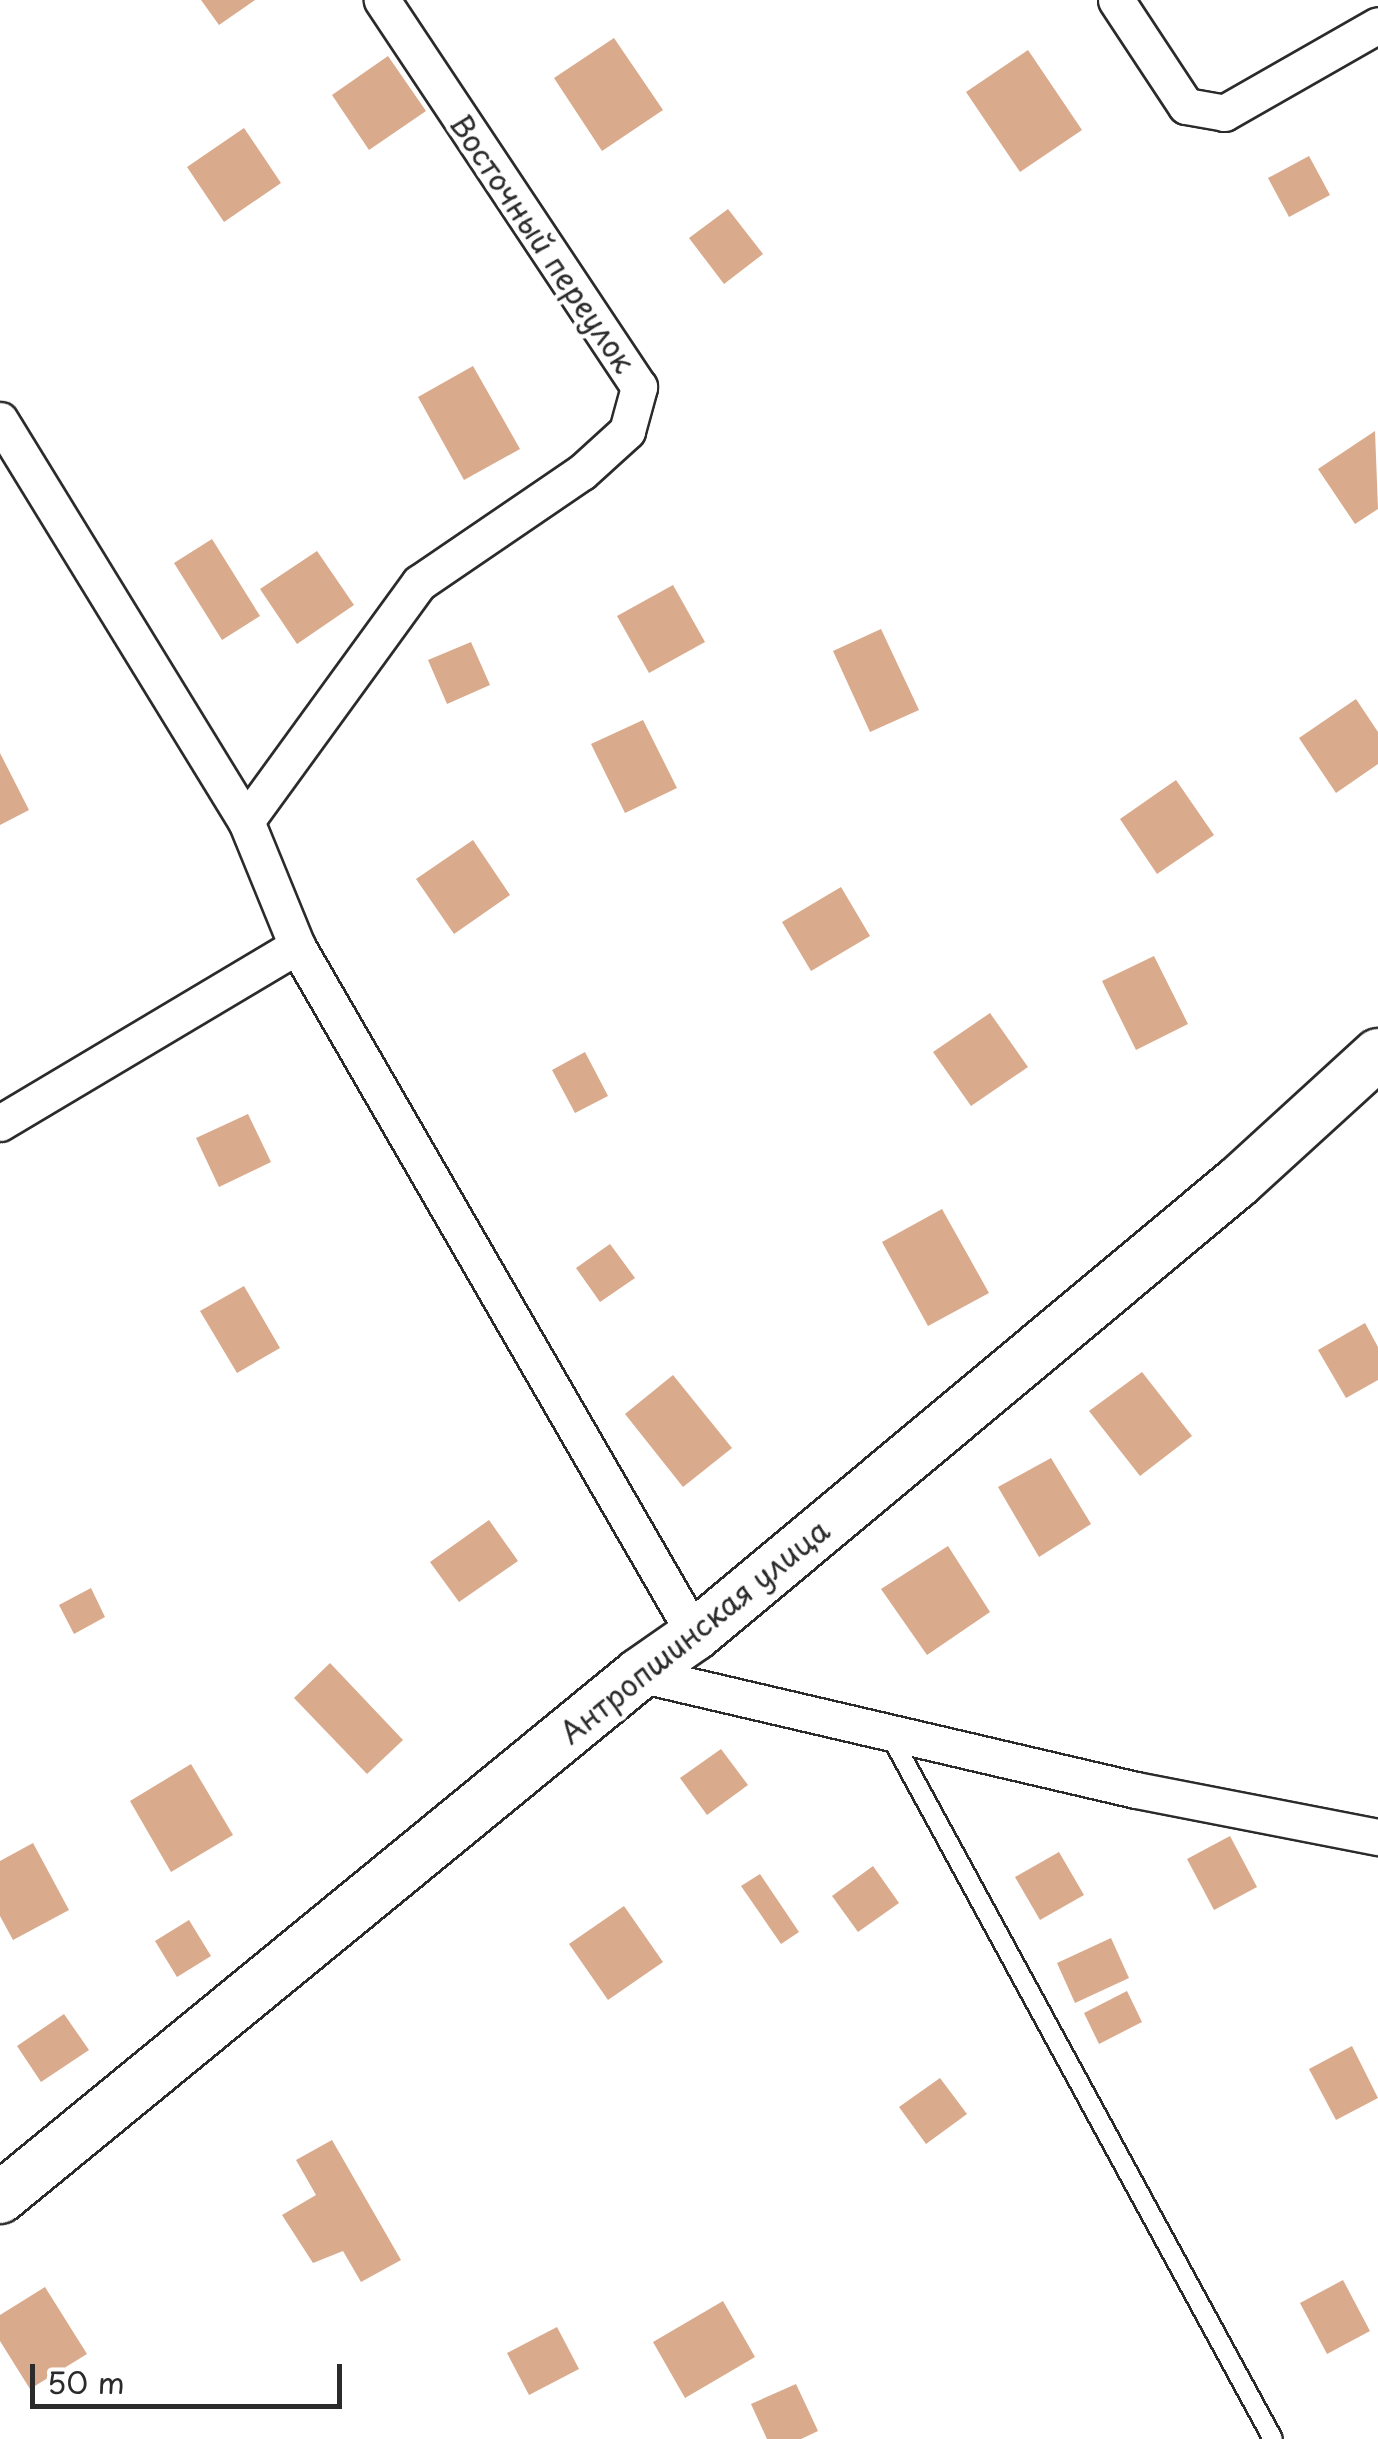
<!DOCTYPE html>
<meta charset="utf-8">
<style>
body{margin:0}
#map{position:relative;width:1378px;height:2439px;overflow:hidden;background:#fff;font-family:"Playpen Sans",sans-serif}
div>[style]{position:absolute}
.building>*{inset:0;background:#d9aa8b}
.roads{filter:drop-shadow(2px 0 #2b2b2b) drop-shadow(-2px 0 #2b2b2b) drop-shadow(0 2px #2b2b2b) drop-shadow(0 -2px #2b2b2b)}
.lane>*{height:18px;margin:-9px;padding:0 9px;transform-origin:9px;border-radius:9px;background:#fff}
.street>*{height:35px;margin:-17.5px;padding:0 17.5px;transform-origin:17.5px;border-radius:17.5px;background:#fff}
.secondary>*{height:50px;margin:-25px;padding:0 25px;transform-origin:25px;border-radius:25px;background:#fff}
span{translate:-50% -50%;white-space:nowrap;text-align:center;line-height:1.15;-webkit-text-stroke:9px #fff;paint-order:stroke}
.street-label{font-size:30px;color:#2b2b2b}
.scale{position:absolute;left:30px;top:2364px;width:312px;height:45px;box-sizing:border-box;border:5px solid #2b2b2b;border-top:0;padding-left:12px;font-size:30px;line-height:35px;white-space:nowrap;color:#2b2b2b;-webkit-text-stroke:8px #fff;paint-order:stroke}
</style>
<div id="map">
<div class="building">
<div style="clip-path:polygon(201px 0,255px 0,219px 25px)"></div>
<div style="clip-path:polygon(614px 38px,663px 110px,602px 151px,554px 78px)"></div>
<div style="clip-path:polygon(1028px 50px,1082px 130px,1020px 172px,966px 92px)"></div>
<div style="clip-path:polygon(388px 56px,426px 111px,369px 150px,332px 95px)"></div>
<div style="clip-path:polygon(244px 128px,281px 183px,224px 222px,187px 167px)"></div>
<div style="clip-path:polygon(1309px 156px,1330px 195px,1289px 217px,1268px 178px)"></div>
<div style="clip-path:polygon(728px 209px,763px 254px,724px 284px,689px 238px)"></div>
<div style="clip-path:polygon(473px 366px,520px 449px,464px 480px,418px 397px)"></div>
<div style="clip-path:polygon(1375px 431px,1378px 509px,1355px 524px,1318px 469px)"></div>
<div style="clip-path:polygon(212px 539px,260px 616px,222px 640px,174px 563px)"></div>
<div style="clip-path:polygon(317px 551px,354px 605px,297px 644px,260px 589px)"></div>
<div style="clip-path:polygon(673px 585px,705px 642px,649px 673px,617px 616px)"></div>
<div style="clip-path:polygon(881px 629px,919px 710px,870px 732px,833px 651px)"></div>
<div style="clip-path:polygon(471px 642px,490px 685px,447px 704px,428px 660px)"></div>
<div style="clip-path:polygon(1356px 699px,1378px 732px,1378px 764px,1336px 793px,1299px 738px)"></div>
<div style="clip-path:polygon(643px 720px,677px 788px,625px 813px,591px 744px)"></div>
<div style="clip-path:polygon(0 753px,29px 810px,0 825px)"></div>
<div style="clip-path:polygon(1176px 780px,1214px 835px,1157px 874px,1120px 819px)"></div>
<div style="clip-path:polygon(473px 840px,510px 895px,454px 934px,416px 879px)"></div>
<div style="clip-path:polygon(841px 887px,870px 936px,811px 971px,782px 922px)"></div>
<div style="clip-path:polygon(1154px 956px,1188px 1024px,1136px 1050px,1102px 981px)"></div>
<div style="clip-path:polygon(990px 1013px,1028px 1067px,971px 1106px,933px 1052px)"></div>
<div style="clip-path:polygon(585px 1052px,608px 1096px,575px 1113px,552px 1070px)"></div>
<div style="clip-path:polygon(248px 1114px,271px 1162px,219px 1187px,196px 1138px)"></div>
<div style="clip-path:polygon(942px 1209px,989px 1293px,928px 1326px,882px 1242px)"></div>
<div style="clip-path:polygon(610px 1244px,635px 1278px,600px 1302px,576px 1268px)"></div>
<div style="clip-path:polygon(244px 1286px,280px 1348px,237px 1373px,200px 1311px)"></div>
<div style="clip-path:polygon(1365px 1323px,1378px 1347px,1378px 1380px,1346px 1398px,1318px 1350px)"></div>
<div style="clip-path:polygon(1142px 1372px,1192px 1436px,1140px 1476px,1089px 1411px)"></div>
<div style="clip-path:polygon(673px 1375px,732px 1448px,683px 1487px,625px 1414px)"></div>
<div style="clip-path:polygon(1051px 1458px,1091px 1524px,1039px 1557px,998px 1487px)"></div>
<div style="clip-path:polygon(489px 1520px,518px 1561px,459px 1602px,430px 1562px)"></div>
<div style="clip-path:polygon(948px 1546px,990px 1612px,927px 1655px,881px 1589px)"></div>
<div style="clip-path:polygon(91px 1588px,105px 1617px,74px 1634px,59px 1605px)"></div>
<div style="clip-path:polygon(330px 1663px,403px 1740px,367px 1774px,294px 1698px)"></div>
<div style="clip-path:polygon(721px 1749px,748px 1785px,707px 1815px,680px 1778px)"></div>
<div style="clip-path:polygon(191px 1764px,233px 1835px,171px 1872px,130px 1801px)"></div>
<div style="clip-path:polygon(1230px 1836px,1257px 1887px,1214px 1910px,1187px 1859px)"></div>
<div style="clip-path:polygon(33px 1843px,69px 1910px,13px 1940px,0 1916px,0 1861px)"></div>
<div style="clip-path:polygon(1059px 1852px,1084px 1895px,1040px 1920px,1015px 1877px)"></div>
<div style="clip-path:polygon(873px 1866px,899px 1903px,858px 1932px,832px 1896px)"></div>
<div style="clip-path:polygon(760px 1874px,799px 1932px,781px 1944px,741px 1886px)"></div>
<div style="clip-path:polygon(624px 1906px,663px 1962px,608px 2000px,569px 1944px)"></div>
<div style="clip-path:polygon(189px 1920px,211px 1956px,177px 1977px,155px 1941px)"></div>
<div style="clip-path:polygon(1111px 1938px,1129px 1978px,1075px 2003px,1057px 1963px)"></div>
<div style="clip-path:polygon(1127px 1991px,1142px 2022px,1099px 2044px,1084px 2013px)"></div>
<div style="clip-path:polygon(64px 2014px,89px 2050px,41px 2082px,17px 2046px)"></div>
<div style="clip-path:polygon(1352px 2046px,1378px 2098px,1336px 2120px,1309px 2069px)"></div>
<div style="clip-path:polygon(940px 2078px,967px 2114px,926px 2144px,899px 2107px)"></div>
<div style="clip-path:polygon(332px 2140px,401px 2260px,361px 2282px,343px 2251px,313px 2263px,282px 2215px,316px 2195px,296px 2160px)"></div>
<div style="clip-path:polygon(1343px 2280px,1370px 2331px,1327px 2354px,1300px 2303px)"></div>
<div style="clip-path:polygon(45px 2287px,87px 2354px,30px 2389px,0 2341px,0 2315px)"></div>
<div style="clip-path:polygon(723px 2301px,755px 2357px,685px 2398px,653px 2342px)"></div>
<div style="clip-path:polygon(557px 2327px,579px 2369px,529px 2395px,507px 2353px)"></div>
<div style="clip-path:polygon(796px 2384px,818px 2431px,801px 2439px,767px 2439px,751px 2404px)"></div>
</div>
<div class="roads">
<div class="lane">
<div style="left:890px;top:1735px;width:801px;rotate:61.45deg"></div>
</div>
<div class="street">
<div style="left:1116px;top:0;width:127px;rotate:56.6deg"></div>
<div style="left:1186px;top:106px;width:39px;rotate:10deg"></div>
<div style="left:1224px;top:113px;width:177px;rotate:-29.7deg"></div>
<div style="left:0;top:420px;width:470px;rotate:58.5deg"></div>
<div style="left:246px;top:821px;width:135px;rotate:67.8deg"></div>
<div style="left:297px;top:946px;width:796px;rotate:59.99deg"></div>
<div style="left:246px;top:821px;width:294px;rotate:-54deg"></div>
<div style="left:419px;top:583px;width:197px;rotate:-34.3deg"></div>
<div style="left:582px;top:472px;width:61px;rotate:-42.3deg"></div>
<div style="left:627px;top:431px;width:46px;rotate:-74.7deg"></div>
<div style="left:639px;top:387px;width:465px;rotate:-123.6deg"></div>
<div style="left:0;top:1123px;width:346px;rotate:-30.8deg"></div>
<div style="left:639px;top:1674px;width:510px;rotate:13.14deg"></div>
<div style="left:1136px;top:1790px;width:247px;rotate:11deg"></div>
</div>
<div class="secondary">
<div style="left:0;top:2198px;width:826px;rotate:-39.35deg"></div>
<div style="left:639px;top:1674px;width:68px;rotate:-34.9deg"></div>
<div style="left:695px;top:1635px;width:707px;rotate:-39.84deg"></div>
<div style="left:1238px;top:1182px;width:190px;rotate:-42.4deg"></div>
</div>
</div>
<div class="street-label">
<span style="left:543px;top:243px;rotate:56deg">Восточный переулок</span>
<span style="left:694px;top:1631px;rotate:-39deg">Антропшинская улица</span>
</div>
<div class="scale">50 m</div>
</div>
